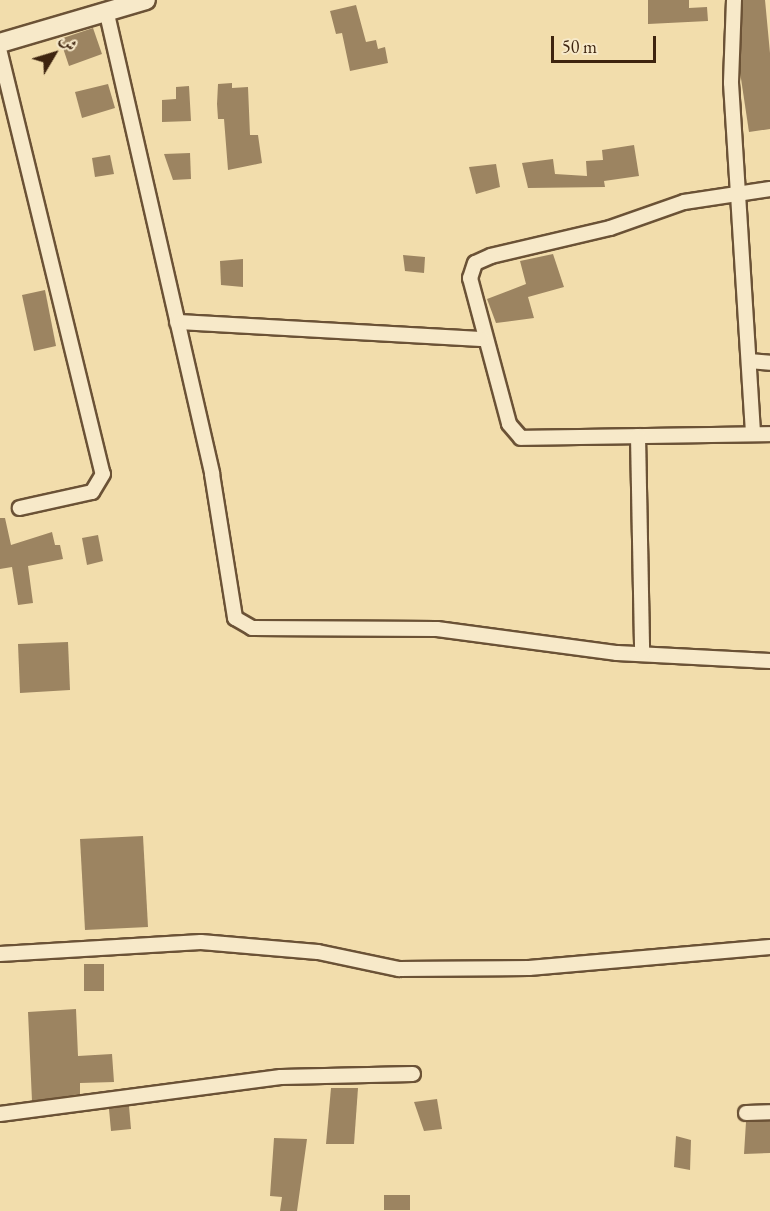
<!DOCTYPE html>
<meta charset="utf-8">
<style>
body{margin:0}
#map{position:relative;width:770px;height:1211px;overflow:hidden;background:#f2ddac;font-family:"EB Garamond",Amiri,serif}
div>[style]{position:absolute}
.building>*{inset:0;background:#9c8461}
.roads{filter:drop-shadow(2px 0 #6b5236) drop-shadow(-2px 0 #6b5236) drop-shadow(0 2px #6b5236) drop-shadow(0 -2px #6b5236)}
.minor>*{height:14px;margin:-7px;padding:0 7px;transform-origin:7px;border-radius:7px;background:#f7e9c9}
.tertiary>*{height:18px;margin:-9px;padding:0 9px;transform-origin:9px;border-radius:9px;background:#f7e9c9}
span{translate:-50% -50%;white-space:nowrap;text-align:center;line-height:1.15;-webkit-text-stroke:4.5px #f7e9c9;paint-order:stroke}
.north{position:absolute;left:24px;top:24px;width:60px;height:60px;-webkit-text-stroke:4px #f7e9c9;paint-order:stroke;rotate:52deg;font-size:16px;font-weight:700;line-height:24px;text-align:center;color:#3e240f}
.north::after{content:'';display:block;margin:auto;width:21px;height:27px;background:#3e240f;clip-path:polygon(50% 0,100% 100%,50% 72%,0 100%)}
.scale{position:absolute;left:551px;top:36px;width:105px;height:27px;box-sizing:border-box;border:3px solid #3e240f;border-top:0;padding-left:8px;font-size:18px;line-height:21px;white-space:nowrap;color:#3e240f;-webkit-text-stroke:4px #f7e9c9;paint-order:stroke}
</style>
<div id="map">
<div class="building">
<div style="clip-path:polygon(648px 0,689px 0,689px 8px,707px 7px,708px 21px,648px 24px)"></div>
<div style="clip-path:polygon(743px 0,765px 0,770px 53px,770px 129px,749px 132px,740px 72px)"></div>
<div style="clip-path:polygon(356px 5px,366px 42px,376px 40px,378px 49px,385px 47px,388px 63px,350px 71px,342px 33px,336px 34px,330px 11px)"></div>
<div style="clip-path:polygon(93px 28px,102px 54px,69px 66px,60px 39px)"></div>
<div style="clip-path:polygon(232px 83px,232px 88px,248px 87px,250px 135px,258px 135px,262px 163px,228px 170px,224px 119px,218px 119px,217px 104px,218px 84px)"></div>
<div style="clip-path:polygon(108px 84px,115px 108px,82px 118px,75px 92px)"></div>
<div style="clip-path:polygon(189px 86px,191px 121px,162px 122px,162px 100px,176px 99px,176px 87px)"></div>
<div style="clip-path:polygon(634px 145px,639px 176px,604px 181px,605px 187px,528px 188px,522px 163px,553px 159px,555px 174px,587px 176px,586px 161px,603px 160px,602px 150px)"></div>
<div style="clip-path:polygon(190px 153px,191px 179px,173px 180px,164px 154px)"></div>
<div style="clip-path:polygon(110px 155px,114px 174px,95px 177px,92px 158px)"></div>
<div style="clip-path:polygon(496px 164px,500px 187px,476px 194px,469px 167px)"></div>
<div style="clip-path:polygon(553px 254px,564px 287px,528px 297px,534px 318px,496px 323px,487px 299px,526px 284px,520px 261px)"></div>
<div style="clip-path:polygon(403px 255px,425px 257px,424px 273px,405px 271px)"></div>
<div style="clip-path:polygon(243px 259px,243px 287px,221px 285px,220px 261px)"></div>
<div style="clip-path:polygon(45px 290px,56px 346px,34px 351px,22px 295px)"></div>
<div style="clip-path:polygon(0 518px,5px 518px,11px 545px,52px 532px,55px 545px,60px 545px,63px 559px,28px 566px,33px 603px,18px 605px,12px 567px,0 569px)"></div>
<div style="clip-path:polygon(98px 535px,103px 561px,87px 565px,82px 538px)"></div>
<div style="clip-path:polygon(68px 642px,70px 690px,20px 693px,18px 644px)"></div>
<div style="clip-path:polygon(143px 836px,148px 927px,85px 930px,80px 839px)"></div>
<div style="clip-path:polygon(84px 964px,104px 964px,104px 991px,84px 991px)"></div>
<div style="clip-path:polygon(76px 1009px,78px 1056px,112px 1054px,114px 1082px,80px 1083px,80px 1094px,32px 1101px,28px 1012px)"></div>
<div style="clip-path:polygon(331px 1088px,358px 1088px,354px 1144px,326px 1144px)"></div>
<div style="clip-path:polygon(437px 1099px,442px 1129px,424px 1131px,414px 1102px)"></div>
<div style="clip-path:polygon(129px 1106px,131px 1129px,111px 1131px,109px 1109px)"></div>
<div style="clip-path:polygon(770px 1121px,770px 1153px,744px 1154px,746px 1122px)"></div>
<div style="clip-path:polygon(676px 1136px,691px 1140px,690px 1170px,674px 1167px)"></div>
<div style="clip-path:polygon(274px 1138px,307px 1139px,297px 1211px,280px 1211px,282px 1197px,270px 1196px)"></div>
<div style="clip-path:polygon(384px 1195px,410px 1195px,410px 1210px,384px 1210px)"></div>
</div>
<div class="roads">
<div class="minor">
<div style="left:734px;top:0;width:83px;rotate:92.1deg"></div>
<div style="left:731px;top:83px;width:350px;rotate:86.4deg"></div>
<div style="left:107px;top:14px;width:472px;rotate:77.1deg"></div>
<div style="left:212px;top:474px;width:146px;rotate:80.9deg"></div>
<div style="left:235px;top:618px;width:20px;rotate:30deg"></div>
<div style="left:252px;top:628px;width:185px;rotate:0.3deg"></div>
<div style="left:437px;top:629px;width:182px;rotate:7.6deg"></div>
<div style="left:617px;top:653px;width:153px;rotate:3deg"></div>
<div style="left:0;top:53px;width:433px;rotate:76.3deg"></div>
<div style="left:103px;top:474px;width:21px;rotate:121deg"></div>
<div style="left:92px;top:492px;width:74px;rotate:167.5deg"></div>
<div style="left:770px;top:189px;width:87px;rotate:171.4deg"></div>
<div style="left:684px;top:202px;width:78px;rotate:160.6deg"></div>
<div style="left:610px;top:228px;width:122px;rotate:166.8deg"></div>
<div style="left:491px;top:256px;width:17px;rotate:156deg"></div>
<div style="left:475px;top:263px;width:16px;rotate:108deg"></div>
<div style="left:470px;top:278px;width:151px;rotate:75deg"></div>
<div style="left:509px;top:424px;width:18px;rotate:49deg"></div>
<div style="left:521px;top:438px;width:249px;rotate:-0.9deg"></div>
<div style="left:177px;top:322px;width:306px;rotate:3.2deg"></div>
<div style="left:749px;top:361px;width:21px;rotate:5deg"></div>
<div style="left:638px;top:436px;width:218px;rotate:88.9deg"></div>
<div style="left:0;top:954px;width:201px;rotate:-3.4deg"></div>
<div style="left:201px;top:942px;width:117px;rotate:4.9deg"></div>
<div style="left:318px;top:952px;width:83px;rotate:11.9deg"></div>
<div style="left:399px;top:969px;width:130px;rotate:-0.4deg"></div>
<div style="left:529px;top:968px;width:242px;rotate:-5deg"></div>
<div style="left:746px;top:1113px;width:24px;rotate:-2deg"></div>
<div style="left:0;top:1114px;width:283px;rotate:-7.5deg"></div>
<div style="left:281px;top:1077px;width:132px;rotate:-1.3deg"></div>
</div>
<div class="tertiary">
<div style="left:0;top:43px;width:152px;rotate:-16.4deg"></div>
</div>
</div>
<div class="north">ش</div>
<div class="scale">50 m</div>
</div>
